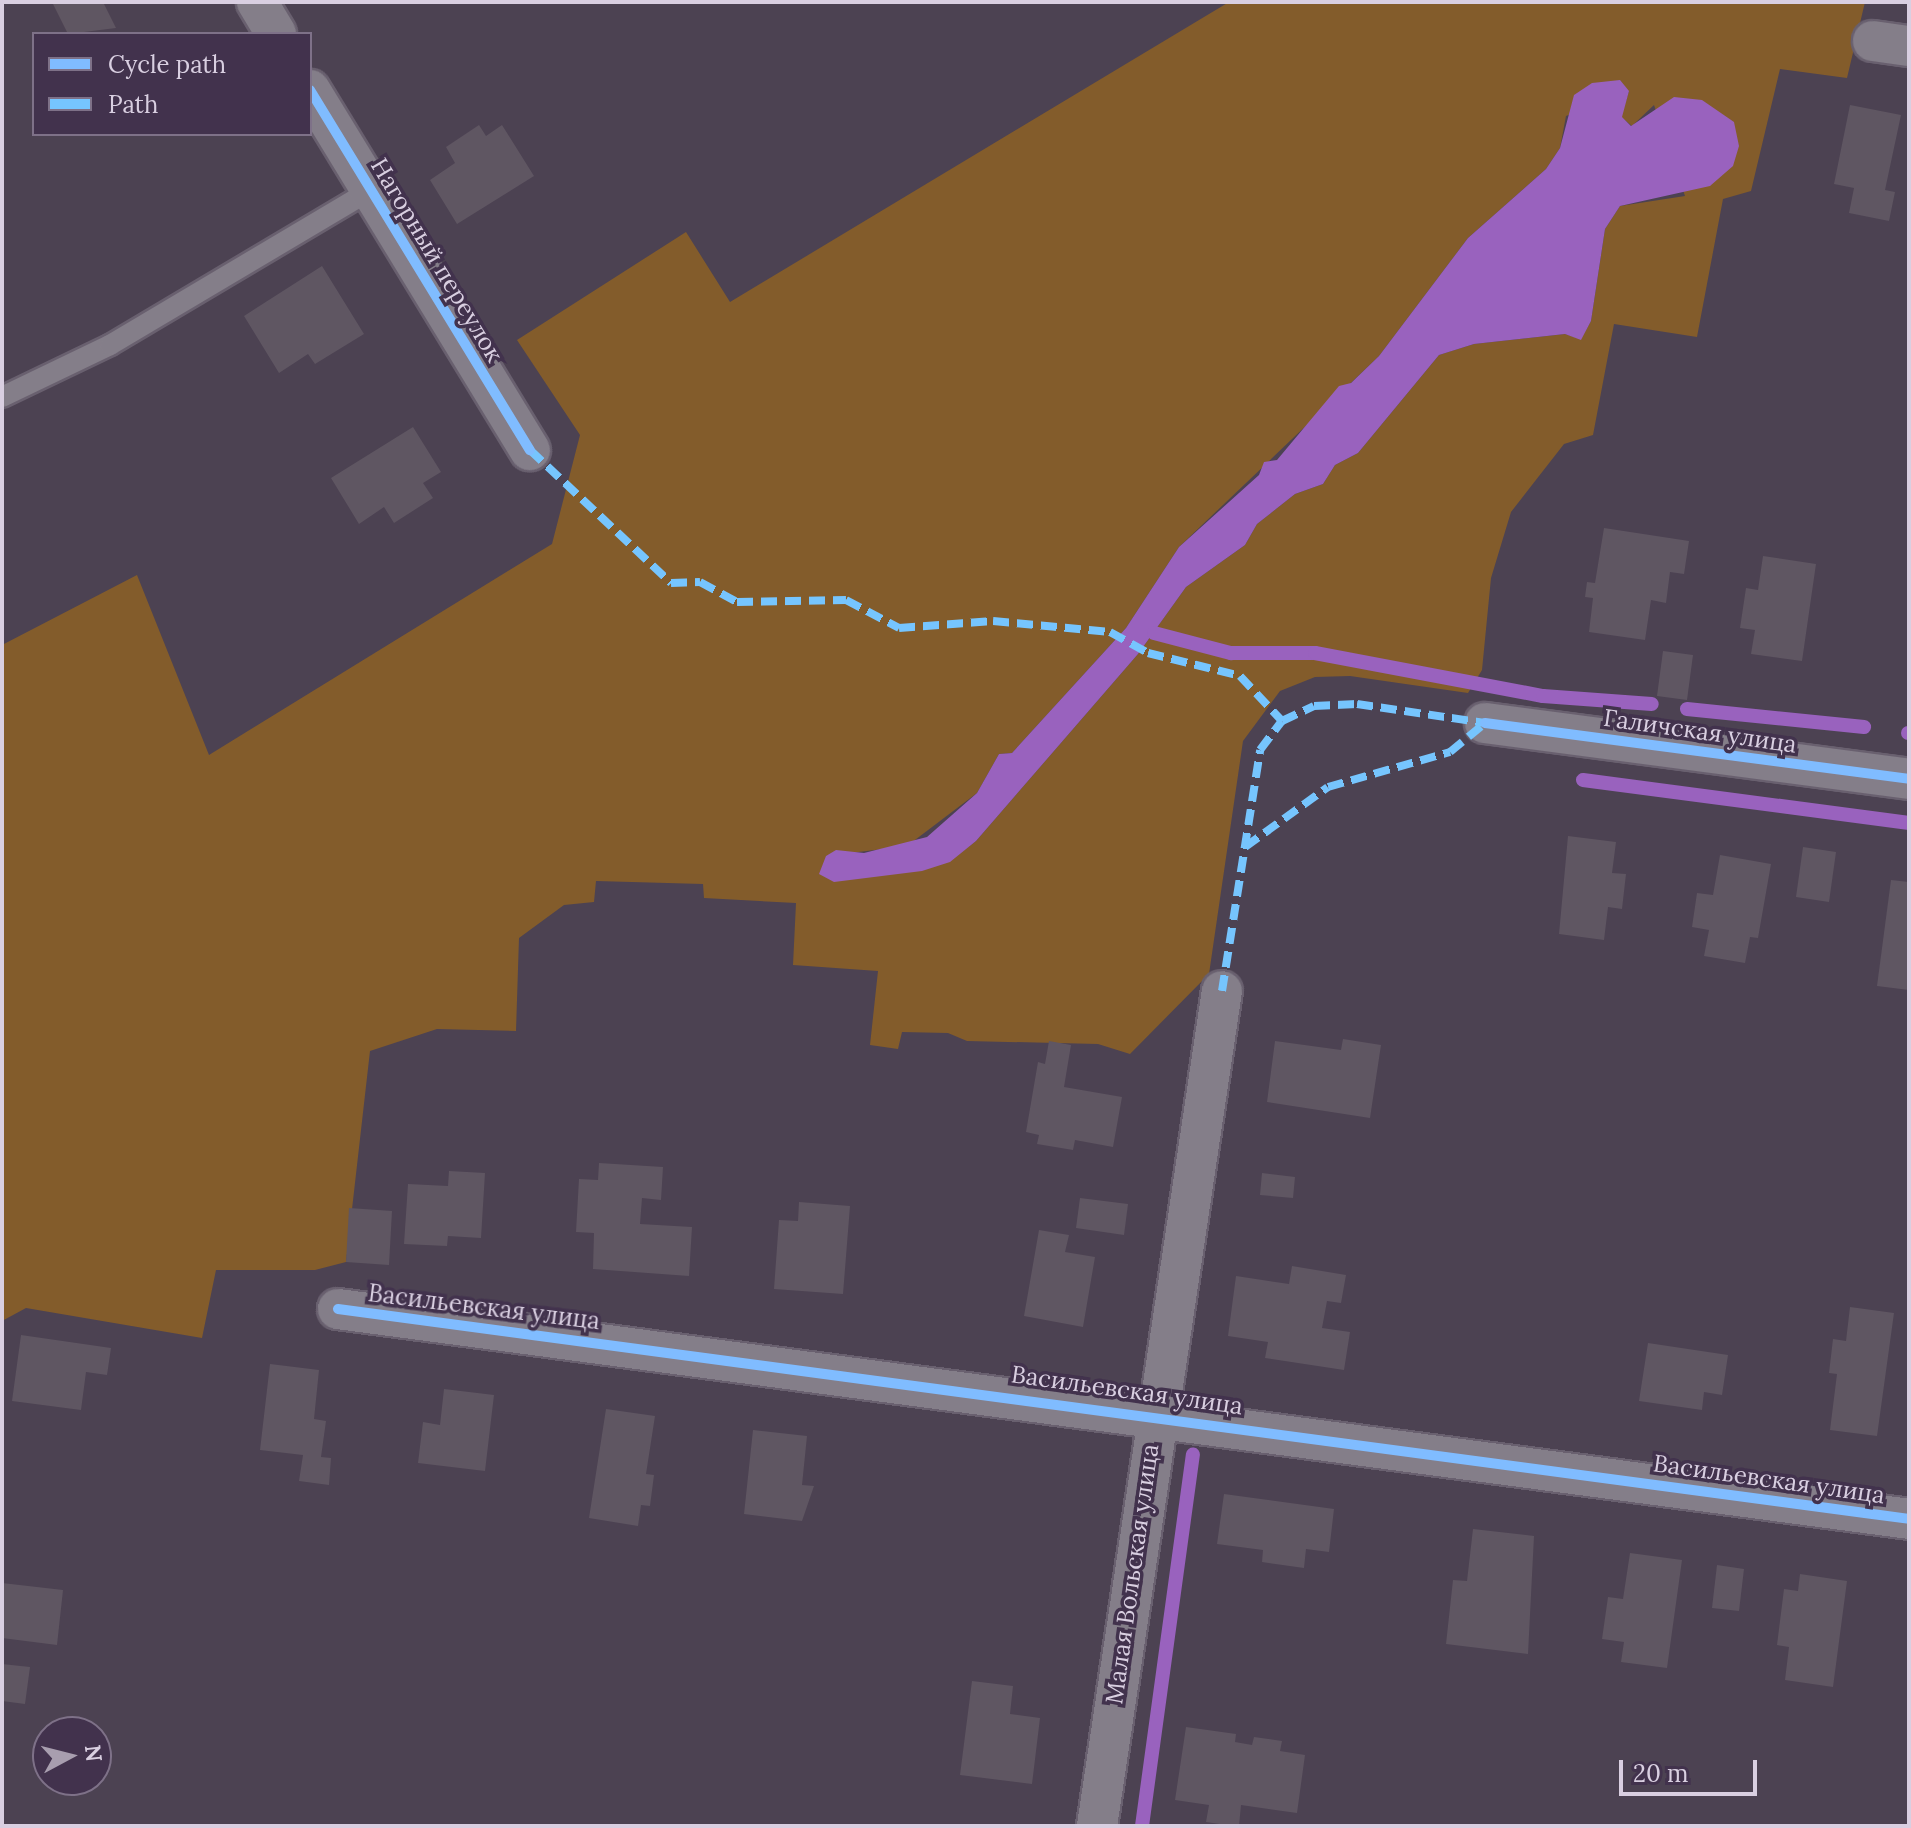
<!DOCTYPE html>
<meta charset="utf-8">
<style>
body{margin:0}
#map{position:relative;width:1911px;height:1828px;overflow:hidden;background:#4c4252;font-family:Lora,serif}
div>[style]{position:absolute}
.green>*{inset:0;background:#835c2b}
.water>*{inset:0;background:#9962be}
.stream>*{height:14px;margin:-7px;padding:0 7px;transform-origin:7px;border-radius:7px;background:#9962be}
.building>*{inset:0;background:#5f5662}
.roads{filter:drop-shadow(2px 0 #69606f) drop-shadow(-2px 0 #69606f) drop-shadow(0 2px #69606f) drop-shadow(0 -2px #69606f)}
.lane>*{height:20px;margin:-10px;padding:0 10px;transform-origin:10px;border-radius:10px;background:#847e89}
.street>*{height:40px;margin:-20px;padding:0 20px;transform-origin:20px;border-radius:20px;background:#847e89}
.quiet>*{height:8px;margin-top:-4px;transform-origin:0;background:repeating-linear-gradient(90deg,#76c5fe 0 16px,transparent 0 24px)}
.cycleway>*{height:10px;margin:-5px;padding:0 5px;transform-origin:5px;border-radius:5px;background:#80bcff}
span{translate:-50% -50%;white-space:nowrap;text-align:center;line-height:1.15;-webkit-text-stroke:7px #42324d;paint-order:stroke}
.street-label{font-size:24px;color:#d9cfe1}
.frame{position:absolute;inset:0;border:4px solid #d9cfe1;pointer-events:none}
.legend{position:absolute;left:32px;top:32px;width:280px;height:104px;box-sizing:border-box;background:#42324d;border:2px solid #7e7188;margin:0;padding:10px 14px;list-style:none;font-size:24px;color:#d9cfe1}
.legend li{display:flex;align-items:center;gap:16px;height:40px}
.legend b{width:40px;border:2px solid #7e7188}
.north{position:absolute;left:32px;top:1716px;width:80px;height:80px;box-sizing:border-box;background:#42324d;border:2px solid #7e7188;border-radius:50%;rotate:83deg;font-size:22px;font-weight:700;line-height:32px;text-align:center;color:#d9cfe1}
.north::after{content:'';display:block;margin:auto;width:28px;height:36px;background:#a89eaf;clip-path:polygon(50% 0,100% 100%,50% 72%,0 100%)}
.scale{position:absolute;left:1619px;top:1760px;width:138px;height:36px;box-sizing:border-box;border:4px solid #d9cfe1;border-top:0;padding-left:10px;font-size:24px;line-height:28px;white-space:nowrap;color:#d9cfe1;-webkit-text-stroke:6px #42324d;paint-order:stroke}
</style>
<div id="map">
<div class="green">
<div style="clip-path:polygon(evenodd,1229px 2px,1865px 2px,1847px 78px,1780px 69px,1751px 191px,1723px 199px,1697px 337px,1614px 324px,1593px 435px,1564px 444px,1511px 512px,1491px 578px,1482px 670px,1468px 693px,1350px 676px,1315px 677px,1280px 691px,1243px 741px,1209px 974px,1130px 1054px,1098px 1044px,967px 1041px,948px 1033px,902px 1032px,898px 1049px,870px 1045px,878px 971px,793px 965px,796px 903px,704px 898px,703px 884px,596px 881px,594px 902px,564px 905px,519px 938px,516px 1031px,437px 1029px,370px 1051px,346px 1262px,315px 1270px,216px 1270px,202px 1338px,26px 1308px,2px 1321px,2px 645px,137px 575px,209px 755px,552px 544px,580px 435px,517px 340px,686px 232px,730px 302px,1229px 2px,1629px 91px,1621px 117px,1632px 126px,1654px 105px,1685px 196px,1620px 206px,1605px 229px,1591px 321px,1581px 339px,1565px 334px,1474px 344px,1439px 355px,1358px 453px,1335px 465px,1323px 484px,1295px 494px,1257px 524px,1245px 545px,1186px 587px,1138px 654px,976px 841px,950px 861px,826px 856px,907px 846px,977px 793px,999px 754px,1012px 753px,1126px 628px,1179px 547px,1379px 356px,1468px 238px,1546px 169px,1560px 148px,1566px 116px,1629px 91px)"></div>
</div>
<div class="water">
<div style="clip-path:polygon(1620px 80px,1629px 91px,1622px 117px,1631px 126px,1674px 97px,1702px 100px,1734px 122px,1739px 146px,1733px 166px,1710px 186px,1620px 206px,1605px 229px,1591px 321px,1581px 340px,1565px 334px,1474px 344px,1439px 355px,1358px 453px,1335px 465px,1323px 484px,1295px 494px,1257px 524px,1245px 545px,1186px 587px,1138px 654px,976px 841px,950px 862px,922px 871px,834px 882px,819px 874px,826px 856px,836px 850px,864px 853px,927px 837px,977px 793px,999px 754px,1012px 753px,1126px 628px,1179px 547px,1259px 475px,1264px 462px,1277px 460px,1339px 386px,1351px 383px,1379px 356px,1468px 238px,1546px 169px,1560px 148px,1574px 95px,1592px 83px)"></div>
</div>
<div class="stream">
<div style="left:1154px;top:633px;width:80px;rotate:14.6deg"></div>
<div style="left:1231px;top:653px;width:84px"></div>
<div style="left:1315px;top:653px;width:232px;rotate:10.7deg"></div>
<div style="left:1543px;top:696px;width:109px;rotate:4.2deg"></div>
<div style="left:1687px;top:709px;width:178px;rotate:5.8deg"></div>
<div style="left:1908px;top:733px;width:1px"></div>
<div style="left:1583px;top:780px;width:329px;rotate:7.5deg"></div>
<div style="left:1142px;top:1826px;width:375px;rotate:-82.2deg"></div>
</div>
<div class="building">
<div style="clip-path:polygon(52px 2px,103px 2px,116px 28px,68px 34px)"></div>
<div style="clip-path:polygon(1850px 105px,1901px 115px,1885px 190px,1895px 192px,1889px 221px,1849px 213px,1854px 188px,1834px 184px)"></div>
<div style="clip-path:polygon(479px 125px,486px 136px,502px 125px,534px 176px,457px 224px,430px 180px,455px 163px,446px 147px)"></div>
<div style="clip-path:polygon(322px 266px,364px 334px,315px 364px,308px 354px,279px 373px,244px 316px)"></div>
<div style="clip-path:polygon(413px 427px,441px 472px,423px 483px,433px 498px,394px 523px,384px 507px,359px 524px,331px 478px)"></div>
<div style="clip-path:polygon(1604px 528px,1689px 541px,1684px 574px,1670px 572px,1666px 603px,1651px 600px,1645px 640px,1589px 632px,1593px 598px,1585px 597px,1587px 582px,1595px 583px)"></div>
<div style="clip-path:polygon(1763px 556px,1816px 564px,1802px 661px,1751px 654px,1755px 630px,1740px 628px,1746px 588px,1758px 590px)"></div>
<div style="clip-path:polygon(1663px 651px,1693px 655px,1687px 700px,1657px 696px)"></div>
<div style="clip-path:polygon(1568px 836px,1616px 842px,1612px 873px,1626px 874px,1622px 909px,1608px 907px,1604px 940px,1559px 934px)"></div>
<div style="clip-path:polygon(1803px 847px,1836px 852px,1829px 902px,1796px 897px)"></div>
<div style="clip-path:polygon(1720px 855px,1771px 864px,1758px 938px,1750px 937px,1745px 963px,1704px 956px,1709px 930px,1692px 927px,1697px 893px,1713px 895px)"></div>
<div style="clip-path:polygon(1891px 880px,1909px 882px,1909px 990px,1877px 986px)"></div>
<div style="clip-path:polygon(1343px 1039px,1381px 1045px,1370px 1118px,1267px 1102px,1275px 1041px,1341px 1050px)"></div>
<div style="clip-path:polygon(1049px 1041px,1071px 1045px,1064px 1087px,1122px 1097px,1113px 1147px,1075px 1140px,1073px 1150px,1037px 1144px,1039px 1135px,1026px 1132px,1038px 1062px,1045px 1064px)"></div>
<div style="clip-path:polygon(599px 1163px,663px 1167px,661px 1200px,642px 1198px,640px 1224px,692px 1227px,689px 1276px,593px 1269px,594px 1233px,576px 1232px,579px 1179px,598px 1180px)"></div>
<div style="clip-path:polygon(449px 1171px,485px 1173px,481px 1238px,448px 1236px,447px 1246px,404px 1244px,408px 1184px,448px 1186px)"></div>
<div style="clip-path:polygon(1262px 1173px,1295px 1177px,1293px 1198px,1260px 1195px)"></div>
<div style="clip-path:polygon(1080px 1198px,1128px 1204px,1124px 1235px,1076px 1228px)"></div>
<div style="clip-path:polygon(799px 1202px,850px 1206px,843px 1294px,774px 1289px,779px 1220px,798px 1221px)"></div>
<div style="clip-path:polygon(349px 1208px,392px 1211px,389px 1265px,346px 1262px)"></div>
<div style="clip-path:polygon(1039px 1230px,1069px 1235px,1065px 1252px,1095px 1257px,1083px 1327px,1024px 1316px)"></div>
<div style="clip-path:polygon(1292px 1266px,1346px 1275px,1341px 1303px,1327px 1301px,1322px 1328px,1350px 1332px,1344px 1370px,1265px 1358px,1268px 1342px,1228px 1336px,1236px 1276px,1289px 1284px)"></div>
<div style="clip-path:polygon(1850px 1307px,1894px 1313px,1877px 1436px,1830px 1430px,1837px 1374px,1829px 1373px,1833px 1339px,1846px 1341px)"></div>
<div style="clip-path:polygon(21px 1335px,111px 1348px,107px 1375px,86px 1372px,81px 1410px,12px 1401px)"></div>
<div style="clip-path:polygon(1648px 1343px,1728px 1355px,1722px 1395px,1704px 1392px,1702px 1410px,1639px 1401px)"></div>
<div style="clip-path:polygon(270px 1364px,319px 1370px,314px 1419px,326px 1421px,321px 1457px,331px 1458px,329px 1485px,299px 1481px,303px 1455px,260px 1450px)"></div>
<div style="clip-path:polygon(444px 1389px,494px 1395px,485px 1471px,418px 1463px,423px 1422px,440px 1425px)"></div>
<div style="clip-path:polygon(606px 1409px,655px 1416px,646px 1474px,654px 1475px,650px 1506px,641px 1505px,638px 1526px,589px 1518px)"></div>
<div style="clip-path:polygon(753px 1430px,807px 1436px,802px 1485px,814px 1486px,802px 1521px,744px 1514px)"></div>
<div style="clip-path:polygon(1224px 1494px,1334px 1509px,1329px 1552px,1306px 1549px,1304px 1568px,1262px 1562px,1263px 1550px,1217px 1544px)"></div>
<div style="clip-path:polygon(1473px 1529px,1534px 1536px,1528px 1654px,1446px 1644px,1453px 1580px,1467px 1581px)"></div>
<div style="clip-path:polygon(1630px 1553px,1682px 1560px,1667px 1668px,1621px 1662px,1624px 1642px,1602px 1639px,1608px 1597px,1623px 1599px)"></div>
<div style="clip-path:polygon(1717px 1565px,1744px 1569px,1739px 1611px,1712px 1608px)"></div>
<div style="clip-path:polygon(1800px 1574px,1847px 1581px,1833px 1687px,1785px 1680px,1789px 1647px,1777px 1645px,1784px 1589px,1798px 1591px)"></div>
<div style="clip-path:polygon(2px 1583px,63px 1590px,57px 1645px,2px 1638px)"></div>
<div style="clip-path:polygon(2px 1664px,30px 1667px,25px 1704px,2px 1701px)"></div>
<div style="clip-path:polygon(972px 1681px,1013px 1686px,1010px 1714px,1040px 1718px,1032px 1784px,960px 1775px)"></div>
<div style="clip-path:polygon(1186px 1727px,1236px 1734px,1235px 1742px,1252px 1745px,1254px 1737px,1282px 1741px,1280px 1751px,1305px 1755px,1297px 1813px,1241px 1805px,1239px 1826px,1233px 1826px,1206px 1822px,1209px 1805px,1175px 1800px)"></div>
</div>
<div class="roads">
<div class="lane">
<div style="left:2px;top:397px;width:120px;rotate:-25.7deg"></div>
<div style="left:110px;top:345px;width:304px;rotate:-30.7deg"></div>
</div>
<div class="street">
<div style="left:257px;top:2px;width:37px;rotate:59deg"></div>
<div style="left:1873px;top:41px;width:36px;rotate:8deg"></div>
<div style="left:310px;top:90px;width:422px;rotate:58.6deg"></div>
<div style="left:1485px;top:723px;width:428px;rotate:7.5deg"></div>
<div style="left:338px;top:1309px;width:1585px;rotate:7.61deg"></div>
<div style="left:1097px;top:1826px;width:844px;rotate:-81.49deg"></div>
</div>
</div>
<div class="quiet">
<div style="left:530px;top:450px;width:194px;rotate:43.3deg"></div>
<div style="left:671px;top:583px;width:29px;rotate:-2deg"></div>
<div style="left:700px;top:582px;width:42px;rotate:28.4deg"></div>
<div style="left:737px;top:602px;width:109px;rotate:-1.1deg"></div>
<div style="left:846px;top:600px;width:60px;rotate:27.8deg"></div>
<div style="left:899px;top:628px;width:94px;rotate:-4.3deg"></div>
<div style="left:993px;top:621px;width:118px;rotate:5.4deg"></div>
<div style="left:1110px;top:632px;width:43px;rotate:28.9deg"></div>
<div style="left:1148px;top:653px;width:95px;rotate:14deg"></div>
<div style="left:1240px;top:676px;width:62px;rotate:47deg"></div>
<div style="left:1245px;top:847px;width:102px;rotate:-35.9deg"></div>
<div style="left:1328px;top:787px;width:127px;rotate:-16deg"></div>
<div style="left:1450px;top:752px;width:45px;rotate:-39.6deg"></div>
<div style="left:1222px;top:991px;width:244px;rotate:-81deg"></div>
<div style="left:1260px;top:750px;width:36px;rotate:-53deg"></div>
<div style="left:1282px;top:721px;width:35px;rotate:-25deg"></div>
<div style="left:1314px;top:706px;width:43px;rotate:-2.7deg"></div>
<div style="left:1357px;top:704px;width:129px;rotate:8.4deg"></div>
</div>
<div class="cycleway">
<div style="left:310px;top:90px;width:422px;rotate:58.6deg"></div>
<div style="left:1485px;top:723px;width:428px;rotate:7.5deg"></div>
<div style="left:338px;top:1309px;width:1585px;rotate:7.61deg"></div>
</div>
<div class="street-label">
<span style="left:437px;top:260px;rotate:59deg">Нагорный переулок</span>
<span style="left:1700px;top:731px;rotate:8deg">Галичская улица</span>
<span style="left:484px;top:1307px;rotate:7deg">Васильевская улица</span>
<span style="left:1127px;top:1390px;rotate:8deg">Васильевская улица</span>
<span style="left:1769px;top:1479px;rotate:8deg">Васильевская улица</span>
<span style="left:1132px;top:1574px;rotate:-82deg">Малая Вольская улица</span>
</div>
<div class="frame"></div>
<ul class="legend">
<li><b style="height:10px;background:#80bcff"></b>Cycle path</li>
<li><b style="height:10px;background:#76c5fe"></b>Path</li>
</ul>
<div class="north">N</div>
<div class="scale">20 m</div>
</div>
